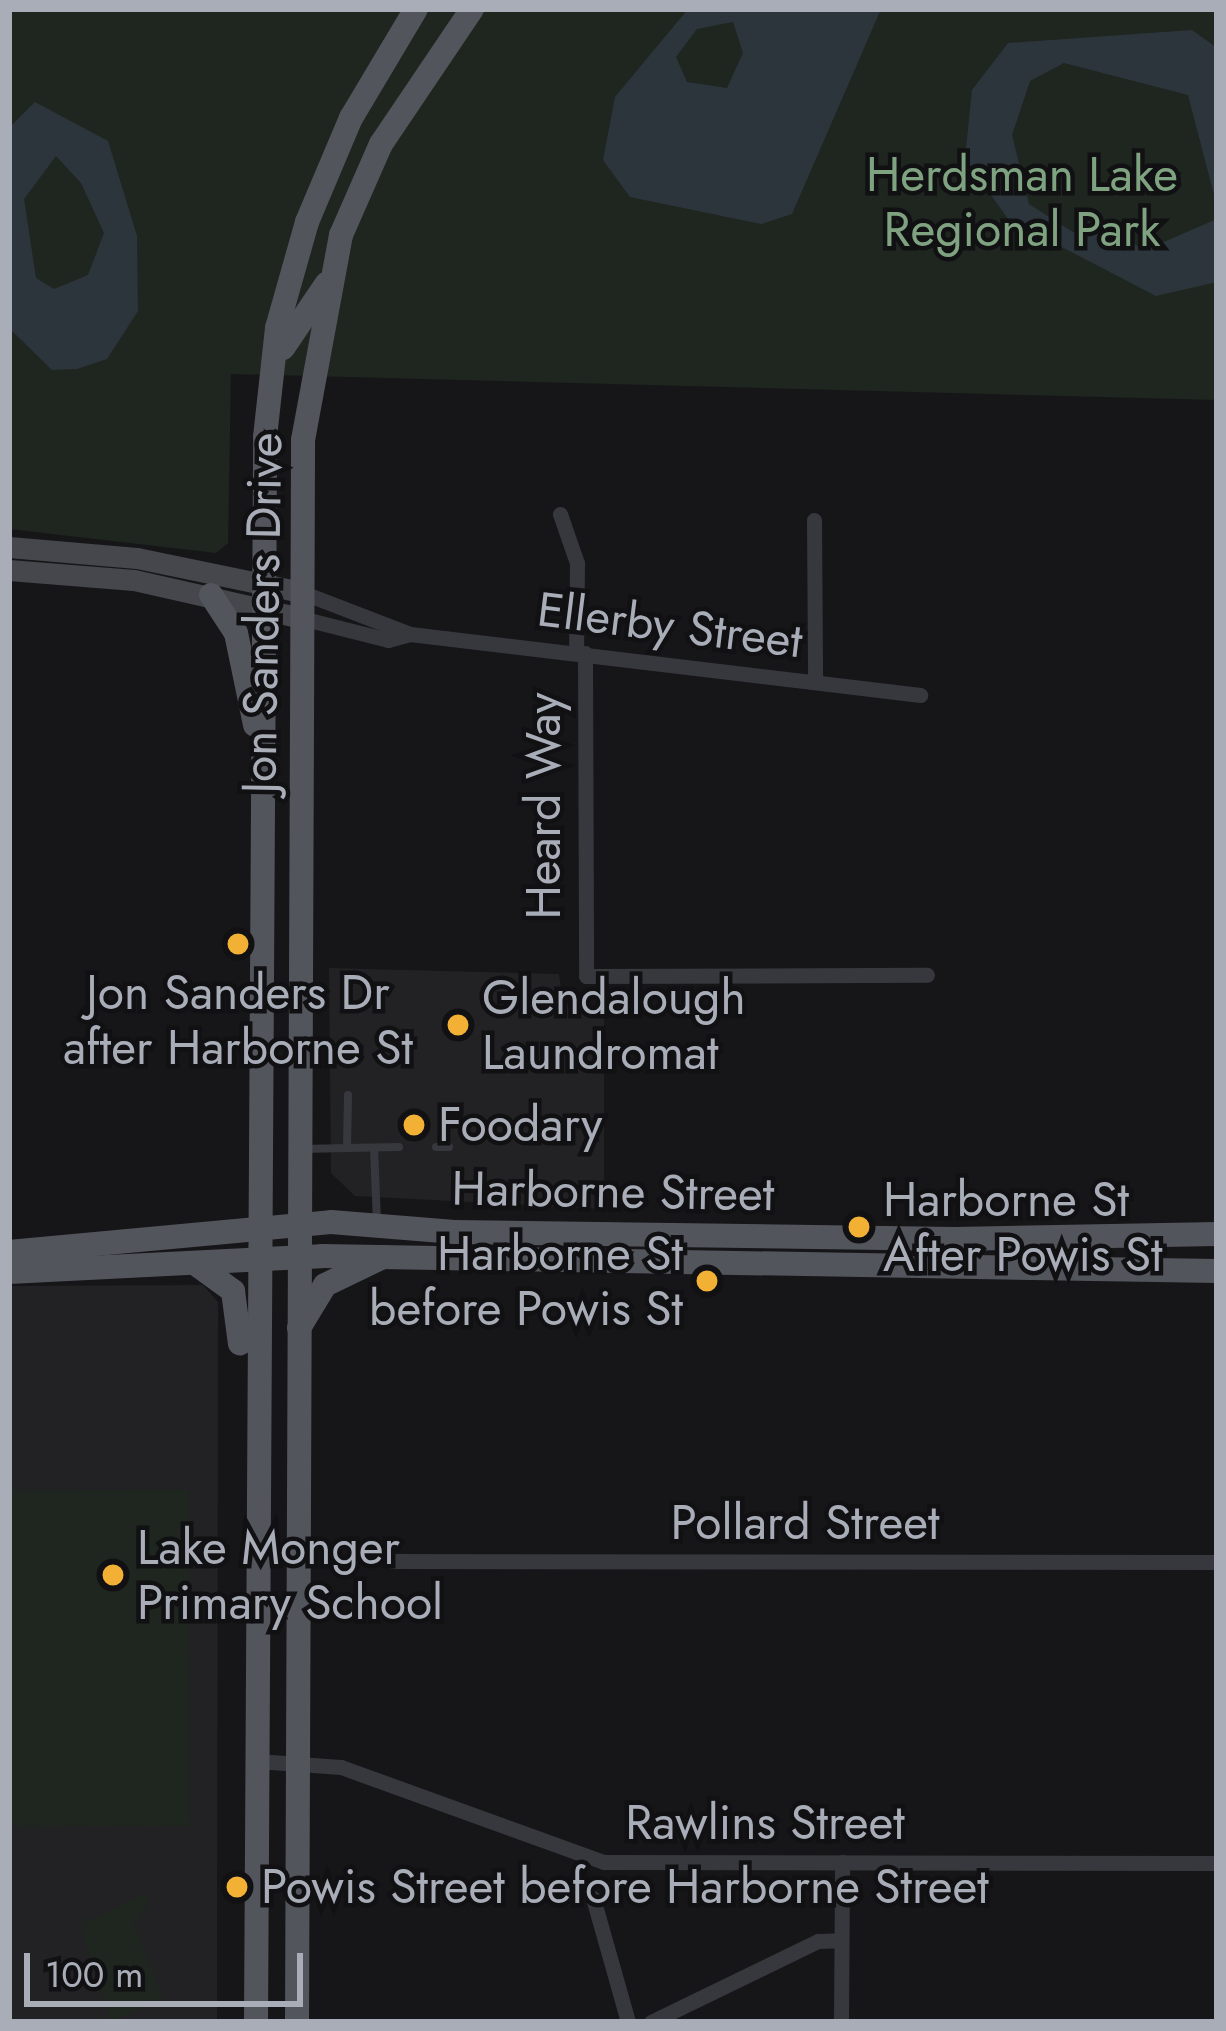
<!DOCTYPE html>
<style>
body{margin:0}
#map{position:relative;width:1226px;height:2031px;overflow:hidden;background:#161618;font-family:Jost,sans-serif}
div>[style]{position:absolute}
.built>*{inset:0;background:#222225}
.green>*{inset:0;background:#1e261f}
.water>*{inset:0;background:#2c353c}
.lane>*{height:8px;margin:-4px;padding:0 4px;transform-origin:4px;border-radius:4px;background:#37383d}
.street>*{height:15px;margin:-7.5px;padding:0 7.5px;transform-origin:7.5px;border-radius:7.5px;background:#37383d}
.secondary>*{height:21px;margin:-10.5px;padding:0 10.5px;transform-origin:10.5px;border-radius:10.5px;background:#45474d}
.primary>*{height:24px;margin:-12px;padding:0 12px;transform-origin:12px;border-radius:12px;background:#53555c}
.dots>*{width:33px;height:33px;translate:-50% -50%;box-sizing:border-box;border:6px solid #111113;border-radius:50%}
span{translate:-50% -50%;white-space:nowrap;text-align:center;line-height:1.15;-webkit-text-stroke:9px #111113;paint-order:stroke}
.park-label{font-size:48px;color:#7fa381}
.street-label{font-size:48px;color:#a8adb8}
.poi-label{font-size:48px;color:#a8adb8}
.left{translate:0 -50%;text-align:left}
.right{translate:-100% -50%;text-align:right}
.frame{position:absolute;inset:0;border:12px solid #a8adb8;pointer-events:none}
.scale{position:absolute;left:24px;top:1953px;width:279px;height:54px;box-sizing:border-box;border:6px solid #a8adb8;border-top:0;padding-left:15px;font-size:36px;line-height:42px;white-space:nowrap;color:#a8adb8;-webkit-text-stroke:9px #111113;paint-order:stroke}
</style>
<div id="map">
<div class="built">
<div style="clip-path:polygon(329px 968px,559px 974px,563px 1004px,604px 1009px,604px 1209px,355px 1196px,331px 1173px)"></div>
<div style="clip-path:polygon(203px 1285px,218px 1302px,217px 2022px,9px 2022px,9px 1286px)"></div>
</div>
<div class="green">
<div style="clip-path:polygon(9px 9px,1217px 9px,1217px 400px,231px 374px,228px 543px,216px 553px,9px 529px)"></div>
<div style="clip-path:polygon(189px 1490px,190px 1826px,9px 1827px,9px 1491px)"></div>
<div style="clip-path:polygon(146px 1892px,150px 1904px,133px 1922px,163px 1998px,111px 2022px,80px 1924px)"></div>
</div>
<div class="water">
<div style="clip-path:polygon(evenodd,688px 9px,881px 9px,792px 214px,761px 224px,630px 197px,603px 160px,615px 97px,688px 9px,733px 22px,743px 53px,727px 88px,687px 82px,676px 57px,697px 29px,733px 22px)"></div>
<div style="clip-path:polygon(1192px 30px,1217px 48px,1217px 206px,1188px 95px,1064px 63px,1030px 81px,1012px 135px,1029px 204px,1076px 234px,1116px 228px,1143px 251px,1217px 219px,1217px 282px,1156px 296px,1008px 219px,965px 158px,972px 90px,1008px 43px)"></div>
<div style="clip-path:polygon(evenodd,35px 102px,108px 141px,137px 236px,138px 311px,107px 359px,77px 369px,52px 370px,9px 328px,9px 128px,35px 102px,56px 156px,81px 183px,104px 233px,88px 275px,54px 289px,36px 278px,24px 199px,56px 156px)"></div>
</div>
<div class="lane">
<div style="left:436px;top:1147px;width:13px"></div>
<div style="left:347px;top:1148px;width:52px;rotate:-1.1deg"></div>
<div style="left:374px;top:1148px;width:76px;rotate:87.7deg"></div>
<div style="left:303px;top:1149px;width:44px;rotate:-1.3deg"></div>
<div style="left:347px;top:1148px;width:53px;rotate:-88.9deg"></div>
</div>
<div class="street">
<div style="left:560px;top:514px;width:52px;rotate:70.9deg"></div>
<div style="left:577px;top:563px;width:89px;rotate:90.6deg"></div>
<div style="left:814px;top:520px;width:162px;rotate:89.6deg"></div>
<div style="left:301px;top:592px;width:117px;rotate:21.1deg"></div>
<div style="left:301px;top:618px;width:90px;rotate:14.2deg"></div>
<div style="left:388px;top:640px;width:23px;rotate:-15deg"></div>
<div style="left:410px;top:634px;width:514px;rotate:6.82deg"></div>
<div style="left:585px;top:653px;width:323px;rotate:89.8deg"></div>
<div style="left:586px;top:976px;width:341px;rotate:-0.2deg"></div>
<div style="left:393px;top:1561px;width:824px;rotate:0.07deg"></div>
<div style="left:257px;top:1761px;width:84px;rotate:4.1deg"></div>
<div style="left:341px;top:1767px;width:280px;rotate:19.9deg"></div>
<div style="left:604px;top:1862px;width:613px;rotate:0.09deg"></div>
<div style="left:593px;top:1898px;width:129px;rotate:74.2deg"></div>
<div style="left:651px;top:2022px;width:186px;rotate:-25.9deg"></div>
<div style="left:818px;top:1941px;width:23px;rotate:-2deg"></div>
<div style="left:841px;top:2022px;width:160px;rotate:-89.6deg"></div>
</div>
<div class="secondary">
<div style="left:9px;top:547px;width:128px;rotate:4.9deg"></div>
<div style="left:137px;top:558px;width:167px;rotate:11.7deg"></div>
<div style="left:9px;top:570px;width:125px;rotate:4.6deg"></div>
<div style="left:134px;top:580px;width:171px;rotate:12.8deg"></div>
</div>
<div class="primary">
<div style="left:283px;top:348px;width:78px;rotate:-55.9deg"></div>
<div style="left:211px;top:595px;width:45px;rotate:56.7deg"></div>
<div style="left:236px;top:633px;width:94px;rotate:78.3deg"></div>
<div style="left:9px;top:1252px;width:323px;rotate:-5.3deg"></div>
<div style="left:331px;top:1222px;width:124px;rotate:4.6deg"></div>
<div style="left:455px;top:1232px;width:500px;rotate:0.8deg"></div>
<div style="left:955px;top:1239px;width:262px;rotate:-1.1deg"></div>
<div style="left:196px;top:1264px;width:46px;rotate:36.1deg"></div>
<div style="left:233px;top:1291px;width:53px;rotate:82.5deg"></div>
<div style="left:9px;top:1272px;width:313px;rotate:-2.9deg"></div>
<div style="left:322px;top:1256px;width:895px;rotate:0.96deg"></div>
<div style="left:299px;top:1328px;width:50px;rotate:-58.8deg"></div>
<div style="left:325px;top:1285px;width:64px;rotate:-25.8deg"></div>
<div style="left:256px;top:2022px;width:1585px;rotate:-89.67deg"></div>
<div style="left:265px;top:437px;width:110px;rotate:-83.7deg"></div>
<div style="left:277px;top:328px;width:110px;rotate:-74.2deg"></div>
<div style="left:307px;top:222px;width:113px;rotate:-67.1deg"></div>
<div style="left:351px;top:118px;width:127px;rotate:-59.2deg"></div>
<div style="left:297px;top:2022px;width:1582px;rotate:-89.78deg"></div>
<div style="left:303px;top:440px;width:208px;rotate:-79.5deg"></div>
<div style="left:341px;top:235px;width:99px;rotate:-66.3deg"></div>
<div style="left:381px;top:144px;width:163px;rotate:-56deg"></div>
</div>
<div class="dots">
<div style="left:238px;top:944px;background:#f2b134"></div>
<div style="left:458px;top:1025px;background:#f2b134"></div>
<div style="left:414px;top:1125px;background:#f2b134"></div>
<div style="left:859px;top:1227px;background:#f2b134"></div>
<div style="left:707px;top:1281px;background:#f2b134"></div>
<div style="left:113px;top:1575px;background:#f2b134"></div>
<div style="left:237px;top:1887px;background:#f2b134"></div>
</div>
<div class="park-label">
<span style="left:1022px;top:202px">Herdsman Lake<br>Regional Park</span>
</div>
<div class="street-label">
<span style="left:262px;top:613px;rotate:-89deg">Jon Sanders Drive</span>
<span style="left:670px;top:625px;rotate:7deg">Ellerby Street</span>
<span style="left:544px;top:806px;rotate:-90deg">Heard Way</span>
<span style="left:613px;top:1191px;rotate:1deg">Harborne Street</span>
<span style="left:805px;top:1523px">Pollard Street</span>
<span style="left:765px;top:1823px">Rawlins Street</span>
</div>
<div class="poi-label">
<span style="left:238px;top:1020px">Jon Sanders Dr<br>after Harborne St</span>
<span class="left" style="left:482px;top:1025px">Glendalough<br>Laundromat</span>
<span class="left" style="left:438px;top:1125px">Foodary</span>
<span class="left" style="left:883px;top:1227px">Harborne St<br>After Powis St</span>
<span class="right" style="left:683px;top:1281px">Harborne St<br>before Powis St</span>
<span class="left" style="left:137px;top:1575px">Lake Monger<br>Primary School</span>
<span class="left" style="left:261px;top:1887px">Powis Street before Harborne Street</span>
</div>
<div class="frame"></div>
<div class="scale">100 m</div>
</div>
